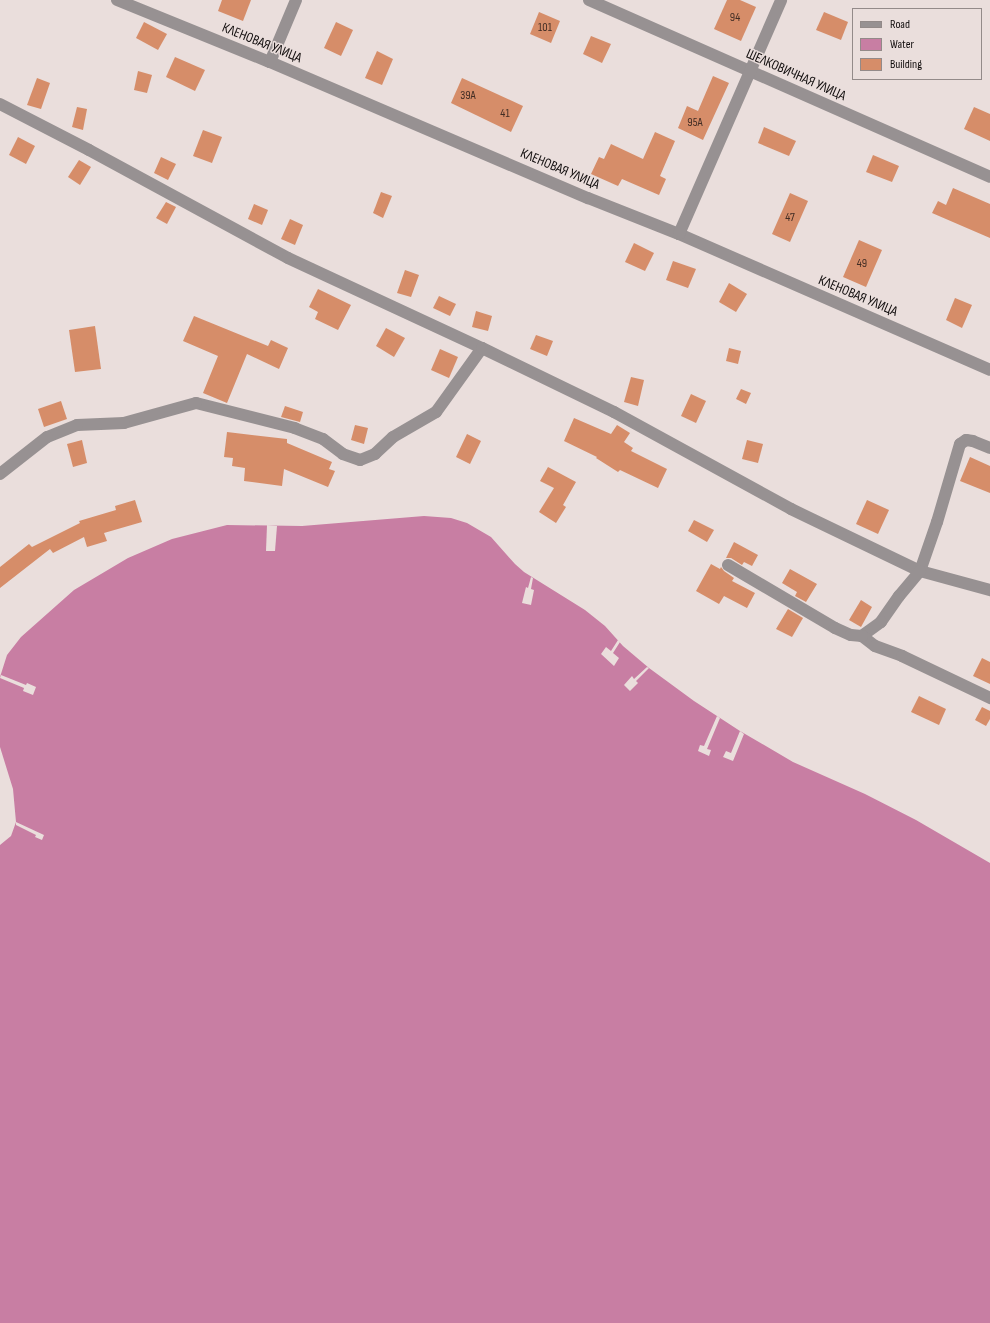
<!DOCTYPE html>
<meta charset="utf-8">
<style>
body{margin:0}
#map{position:relative;width:990px;height:1323px;overflow:hidden;background:#eadedc;font-family:"Sofia Sans Condensed",sans-serif}
div>[style]{position:absolute}
.water>*{inset:0;background:#c87ea3}
.pier>*{inset:0;background:#eadedc}
.building>*{inset:0;background:#d68d69}
.street>*{height:12px;margin:-6px;padding:0 6px;transform-origin:6px;border-radius:6px;background:#979192}
span{translate:-50% -50%;white-space:nowrap;text-align:center;line-height:1.15;-webkit-text-stroke:3px #eadedc;paint-order:stroke}
.number-label{font-size:12px;color:#422d24}
.number-label span{-webkit-text-stroke-width:0}
.street-label{font-size:14px;color:#110d0d}
.legend{position:absolute;left:852px;top:8px;width:130px;height:72px;box-sizing:border-box;background:#eadedc;border:1px solid #938a89;margin:0;padding:5px 7px;list-style:none;font-size:12px;color:#110d0d}
.legend li{display:flex;align-items:center;gap:8px;height:20px}
.legend b{width:20px;border:1px solid #938a89}
</style>
<div id="map">
<div class="water">
<div style="clip-path:polygon(424px 516px,451px 518px,467px 523px,491px 537px,515px 564px,524px 572px,585px 610px,605px 626px,623px 646px,649px 668px,694px 701px,740px 731px,793px 762px,865px 794px,916px 820px,990px 863px,990px 1323px,0 1323px,0 845px,11px 836px,16px 822px,13px 789px,0 747px,0 677px,7px 655px,21px 637px,74px 590px,128px 558px,172px 539px,227px 525px,302px 526px)"></div>
</div>
<div class="pier">
<div style="clip-path:polygon(267px 525px,277px 526px,275px 551px,266px 551px)"></div>
<div style="clip-path:polygon(531px 577px,533px 578px,531px 589px,534px 590px,531px 605px,522px 603px,526px 587px,528px 588px)"></div>
<div style="clip-path:polygon(618px 640px,620px 642px,613px 653px,619px 658px,614px 666px,601px 654px,606px 647px,611px 651px)"></div>
<div style="clip-path:polygon(647px 667px,649px 668px,636px 681px,638px 683px,630px 691px,624px 685px,632px 676px,634px 679px)"></div>
<div style="clip-path:polygon(1px 675px,26px 685px,27px 683px,36px 687px,33px 695px,23px 691px,24px 688px,0 678px)"></div>
<div style="clip-path:polygon(717px 716px,720px 718px,707px 749px,711px 750px,709px 756px,698px 751px,700px 745px,704px 746px)"></div>
<div style="clip-path:polygon(740px 731px,744px 734px,733px 761px,723px 757px,726px 751px,731px 753px)"></div>
<div style="clip-path:polygon(16px 822px,44px 835px,42px 840px,35px 837px,36px 835px,16px 825px)"></div>
</div>
<div class="building">
<div style="clip-path:polygon(222px 0,251px 0,243px 21px,218px 11px)"></div>
<div style="clip-path:polygon(727px 0,740px 0,756px 7px,741px 41px,714px 29px)"></div>
<div style="clip-path:polygon(539px 12px,560px 21px,551px 43px,530px 34px)"></div>
<div style="clip-path:polygon(824px 12px,848px 22px,841px 40px,816px 30px)"></div>
<div style="clip-path:polygon(144px 22px,167px 34px,158px 50px,136px 38px)"></div>
<div style="clip-path:polygon(336px 22px,353px 30px,341px 56px,324px 48px)"></div>
<div style="clip-path:polygon(591px 36px,611px 44px,602px 63px,583px 54px)"></div>
<div style="clip-path:polygon(377px 51px,393px 59px,382px 85px,365px 78px)"></div>
<div style="clip-path:polygon(175px 57px,205px 70px,195px 91px,166px 77px)"></div>
<div style="clip-path:polygon(138px 71px,152px 75px,147px 93px,134px 90px)"></div>
<div style="clip-path:polygon(713px 76px,729px 83px,703px 140px,678px 128px,687px 106px,698px 111px)"></div>
<div style="clip-path:polygon(37px 78px,50px 83px,41px 109px,27px 105px)"></div>
<div style="clip-path:polygon(462px 78px,523px 106px,511px 132px,451px 103px)"></div>
<div style="clip-path:polygon(77px 107px,87px 109px,83px 130px,72px 127px)"></div>
<div style="clip-path:polygon(974px 107px,990px 114px,990px 141px,964px 129px)"></div>
<div style="clip-path:polygon(764px 127px,796px 141px,789px 156px,758px 143px)"></div>
<div style="clip-path:polygon(203px 130px,222px 137px,212px 163px,193px 156px)"></div>
<div style="clip-path:polygon(655px 132px,675px 141px,660px 176px,666px 179px,659px 195px,622px 179px,618px 186px,591px 174px,599px 157px,604px 159px,611px 144px,643px 159px)"></div>
<div style="clip-path:polygon(18px 137px,35px 146px,26px 164px,9px 155px)"></div>
<div style="clip-path:polygon(873px 155px,899px 166px,892px 182px,866px 172px)"></div>
<div style="clip-path:polygon(161px 157px,176px 164px,168px 180px,154px 173px)"></div>
<div style="clip-path:polygon(79px 160px,91px 167px,80px 185px,68px 177px)"></div>
<div style="clip-path:polygon(953px 188px,990px 204px,990px 238px,932px 213px,938px 201px,946px 205px)"></div>
<div style="clip-path:polygon(381px 192px,392px 196px,383px 218px,373px 213px)"></div>
<div style="clip-path:polygon(790px 193px,808px 201px,790px 242px,772px 234px)"></div>
<div style="clip-path:polygon(166px 202px,176px 207px,167px 224px,156px 218px)"></div>
<div style="clip-path:polygon(254px 204px,268px 210px,262px 225px,248px 219px)"></div>
<div style="clip-path:polygon(290px 219px,303px 225px,295px 245px,281px 239px)"></div>
<div style="clip-path:polygon(859px 240px,882px 250px,866px 287px,843px 277px)"></div>
<div style="clip-path:polygon(634px 243px,654px 253px,645px 271px,625px 262px)"></div>
<div style="clip-path:polygon(673px 261px,696px 269px,688px 288px,666px 280px)"></div>
<div style="clip-path:polygon(405px 270px,419px 275px,411px 297px,397px 293px)"></div>
<div style="clip-path:polygon(729px 283px,747px 294px,736px 312px,719px 302px)"></div>
<div style="clip-path:polygon(318px 289px,351px 305px,338px 330px,315px 319px,318px 312px,309px 307px)"></div>
<div style="clip-path:polygon(439px 296px,456px 304px,450px 316px,433px 308px)"></div>
<div style="clip-path:polygon(955px 298px,972px 305px,962px 328px,946px 320px)"></div>
<div style="clip-path:polygon(476px 311px,492px 316px,488px 331px,472px 327px)"></div>
<div style="clip-path:polygon(194px 316px,268px 346px,271px 340px,288px 348px,279px 369px,247px 354px,227px 403px,203px 393px,218px 356px,183px 341px)"></div>
<div style="clip-path:polygon(95px 326px,101px 369px,75px 372px,69px 330px)"></div>
<div style="clip-path:polygon(386px 328px,405px 338px,394px 357px,376px 346px)"></div>
<div style="clip-path:polygon(536px 335px,553px 341px,547px 356px,530px 349px)"></div>
<div style="clip-path:polygon(729px 348px,741px 351px,738px 364px,726px 361px)"></div>
<div style="clip-path:polygon(440px 349px,458px 357px,449px 378px,431px 370px)"></div>
<div style="clip-path:polygon(631px 377px,644px 380px,638px 406px,624px 402px)"></div>
<div style="clip-path:polygon(741px 389px,751px 393px,746px 404px,736px 399px)"></div>
<div style="clip-path:polygon(691px 394px,706px 401px,696px 423px,681px 416px)"></div>
<div style="clip-path:polygon(61px 401px,67px 419px,44px 427px,38px 409px)"></div>
<div style="clip-path:polygon(285px 406px,303px 412px,300px 422px,281px 417px)"></div>
<div style="clip-path:polygon(574px 418px,611px 434px,617px 425px,630px 433px,624px 442px,633px 448px,631px 451px,667px 469px,658px 488px,620px 470px,618px 472px,596px 458px,597px 457px,564px 441px)"></div>
<div style="clip-path:polygon(355px 425px,368px 428px,364px 444px,351px 440px)"></div>
<div style="clip-path:polygon(227px 432px,287px 439px,287px 443px,332px 462px,329px 469px,335px 471px,328px 487px,284px 469px,282px 486px,244px 481px,245px 468px,232px 466px,233px 458px,224px 457px)"></div>
<div style="clip-path:polygon(467px 434px,481px 441px,470px 464px,456px 457px)"></div>
<div style="clip-path:polygon(82px 440px,87px 463px,73px 467px,67px 444px)"></div>
<div style="clip-path:polygon(747px 440px,763px 444px,758px 463px,742px 459px)"></div>
<div style="clip-path:polygon(970px 457px,990px 466px,990px 493px,960px 481px)"></div>
<div style="clip-path:polygon(548px 467px,576px 482px,563px 505px,566px 507px,556px 523px,539px 512px,554px 488px,540px 481px)"></div>
<div style="clip-path:polygon(135px 500px,142px 522px,104px 533px,107px 541px,87px 547px,84px 537px,53px 553px,50px 549px,0 588px,0 567px,29px 544px,32px 547px,80px 523px,79px 521px,116px 510px,115px 506px)"></div>
<div style="clip-path:polygon(867px 500px,889px 510px,878px 534px,856px 524px)"></div>
<div style="clip-path:polygon(694px 520px,714px 530px,707px 542px,688px 531px)"></div>
<div style="clip-path:polygon(734px 542px,758px 555px,752px 566px,744px 562px,742px 565px,731px 558px,726px 558px)"></div>
<div style="clip-path:polygon(711px 564px,720px 569px,721px 567px,724px 571px,734px 578px,732px 581px,755px 593px,747px 608px,724px 596px,719px 604px,696px 591px)"></div>
<div style="clip-path:polygon(790px 569px,817px 584px,806px 602px,795px 596px,797px 592px,782px 583px)"></div>
<div style="clip-path:polygon(861px 600px,872px 607px,861px 627px,849px 620px)"></div>
<div style="clip-path:polygon(788px 609px,803px 618px,792px 637px,776px 629px)"></div>
<div style="clip-path:polygon(982px 658px,990px 662px,990px 684px,973px 676px)"></div>
<div style="clip-path:polygon(919px 696px,946px 709px,939px 725px,911px 712px)"></div>
<div style="clip-path:polygon(982px 707px,990px 711px,990px 719px,986px 726px,975px 720px)"></div>
</div>
<div class="street">
<div style="left:117px;top:0;width:165px;rotate:22.1deg"></div>
<div style="left:270px;top:62px;width:346px;rotate:23.2deg"></div>
<div style="left:588px;top:198px;width:98px;rotate:21.6deg"></div>
<div style="left:679px;top:234px;width:339px;rotate:23.6deg"></div>
<div style="left:589px;top:0;width:438px;rotate:23.8deg"></div>
<div style="left:270px;top:62px;width:67px;rotate:-67.2deg"></div>
<div style="left:0;top:104px;width:100px;rotate:27.3deg"></div>
<div style="left:89px;top:150px;width:226px;rotate:28.5deg"></div>
<div style="left:288px;top:258px;width:214px;rotate:24.9deg"></div>
<div style="left:482px;top:348px;width:79px;rotate:125.7deg"></div>
<div style="left:436px;top:412px;width:50px;rotate:149.8deg"></div>
<div style="left:393px;top:437px;width:25px;rotate:137deg"></div>
<div style="left:375px;top:454px;width:16px;rotate:158deg"></div>
<div style="left:360px;top:460px;width:18px;rotate:-161deg"></div>
<div style="left:343px;top:454px;width:25px;rotate:-143deg"></div>
<div style="left:323px;top:439px;width:30px;rotate:-159deg"></div>
<div style="left:295px;top:428px;width:102px;rotate:-165.8deg"></div>
<div style="left:196px;top:403px;width:75px;rotate:164.5deg"></div>
<div style="left:124px;top:423px;width:47px;rotate:177.6deg"></div>
<div style="left:77px;top:425px;width:32px;rotate:158deg"></div>
<div style="left:47px;top:437px;width:60px;rotate:141.8deg"></div>
<div style="left:679px;top:234px;width:255px;rotate:-66.4deg"></div>
<div style="left:482px;top:348px;width:147px;rotate:25.9deg"></div>
<div style="left:614px;top:412px;width:202px;rotate:28.7deg"></div>
<div style="left:791px;top:509px;width:143px;rotate:25.7deg"></div>
<div style="left:920px;top:571px;width:73px;rotate:15.2deg"></div>
<div style="left:990px;top:448px;width:18px;rotate:-158deg"></div>
<div style="left:973px;top:441px;width:7px;rotate:-172deg"></div>
<div style="left:966px;top:440px;width:7px;rotate:146deg"></div>
<div style="left:960px;top:444px;width:81px;rotate:106.4deg"></div>
<div style="left:937px;top:522px;width:52px;rotate:109.1deg"></div>
<div style="left:920px;top:571px;width:33px;rotate:130deg"></div>
<div style="left:899px;top:596px;width:32px;rotate:125deg"></div>
<div style="left:881px;top:622px;width:24px;rotate:144deg"></div>
<div style="left:862px;top:636px;width:16px;rotate:38deg"></div>
<div style="left:875px;top:646px;width:29px;rotate:20deg"></div>
<div style="left:902px;top:656px;width:98px;rotate:25.5deg"></div>
<div style="left:728px;top:565px;width:124px;rotate:30.5deg"></div>
<div style="left:835px;top:628px;width:17px;rotate:24deg"></div>
<div style="left:851px;top:635px;width:11px;rotate:5deg"></div>
</div>
<div class="number-label">
<span style="left:735px;top:18px">94</span>
<span style="left:545px;top:28px">101</span>
<span style="left:468px;top:96px">39А</span>
<span style="left:505px;top:114px">41</span>
<span style="left:695px;top:123px">95А</span>
<span style="left:790px;top:218px">47</span>
<span style="left:862px;top:264px">49</span>
</div>
<div class="street-label">
<span style="left:262px;top:43px;rotate:22deg">КЛЕНОВАЯ УЛИЦА</span>
<span style="left:796px;top:75px;rotate:24deg">ШЕЛКОВИЧНАЯ УЛИЦА</span>
<span style="left:560px;top:169px;rotate:23deg">КЛЕНОВАЯ УЛИЦА</span>
<span style="left:858px;top:296px;rotate:23deg">КЛЕНОВАЯ УЛИЦА</span>
</div>
<ul class="legend">
<li><b style="height:5px;background:#979192"></b>Road</li>
<li><b style="height:11px;background:#c87ea3"></b>Water</li>
<li><b style="height:11px;background:#d68d69"></b>Building</li>
</ul>
</div>
